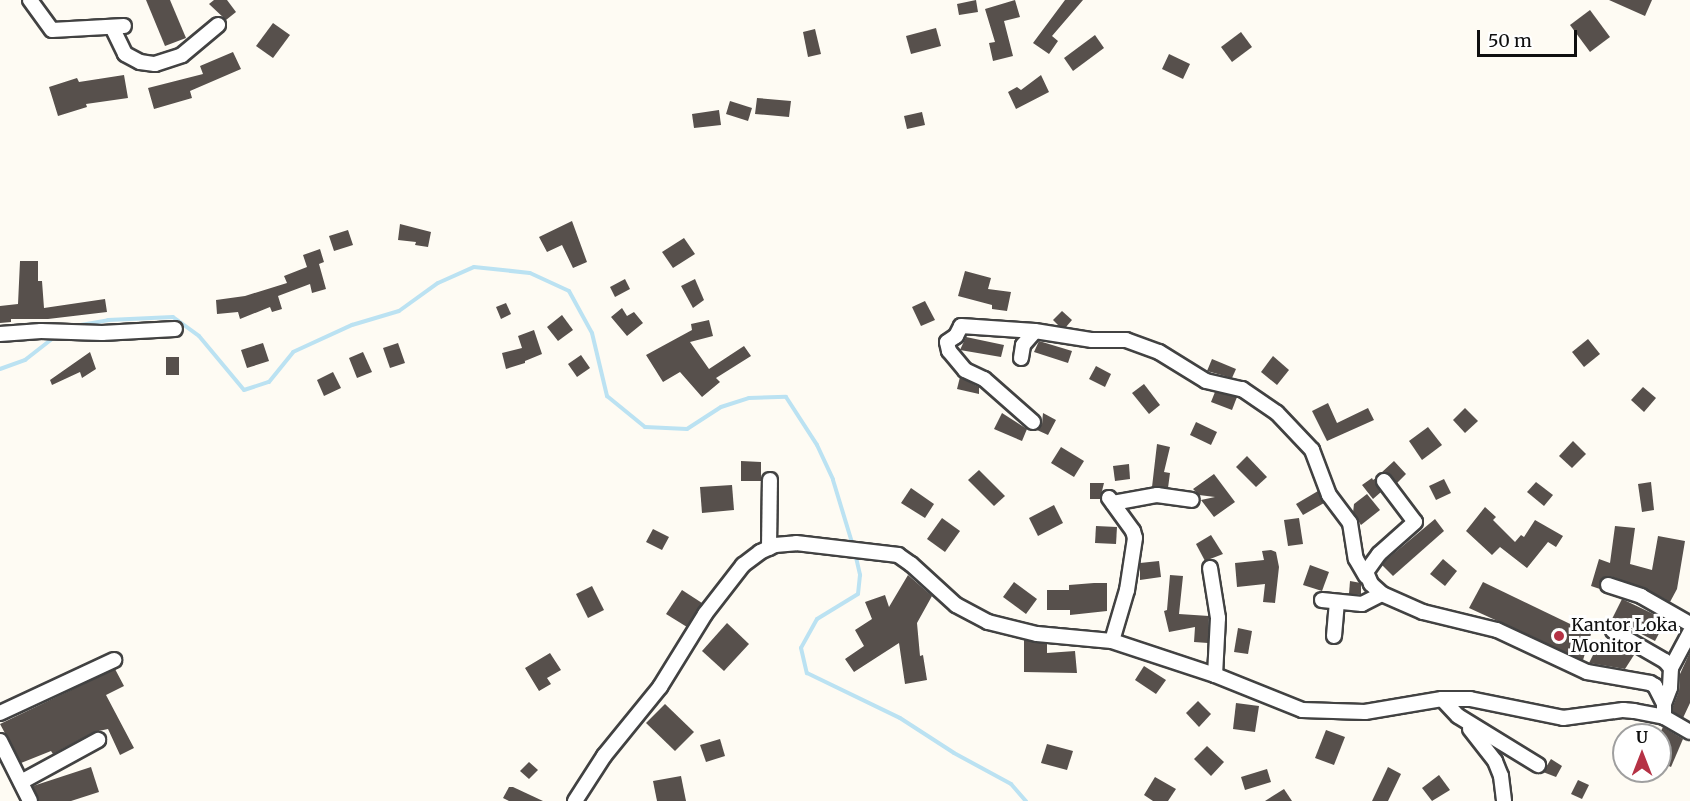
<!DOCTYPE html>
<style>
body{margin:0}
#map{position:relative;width:1690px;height:801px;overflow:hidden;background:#fefbf3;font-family:Merriweather,serif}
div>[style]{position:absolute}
.stream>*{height:4px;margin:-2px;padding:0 2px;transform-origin:2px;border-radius:2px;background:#bbe2f2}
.building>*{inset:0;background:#57504c}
.roads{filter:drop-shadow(2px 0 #424242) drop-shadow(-2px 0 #424242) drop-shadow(0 2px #424242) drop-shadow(0 -2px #424242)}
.minor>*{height:14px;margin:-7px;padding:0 7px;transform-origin:7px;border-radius:7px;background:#fff}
.dots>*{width:16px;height:16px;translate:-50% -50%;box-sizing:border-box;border:3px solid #fff;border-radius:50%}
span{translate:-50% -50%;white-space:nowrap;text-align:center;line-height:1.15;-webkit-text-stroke:6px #fff;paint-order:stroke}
.poi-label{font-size:18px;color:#0f0f0f}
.left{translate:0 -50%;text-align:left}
.north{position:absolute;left:1612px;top:723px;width:60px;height:60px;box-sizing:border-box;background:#fff;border:2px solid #9f9f9f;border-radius:50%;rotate:0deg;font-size:16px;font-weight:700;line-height:24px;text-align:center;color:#0f0f0f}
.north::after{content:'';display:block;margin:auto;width:21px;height:27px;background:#b53245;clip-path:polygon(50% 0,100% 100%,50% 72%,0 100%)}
.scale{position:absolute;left:1477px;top:30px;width:100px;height:27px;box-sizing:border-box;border:3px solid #0f0f0f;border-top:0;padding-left:8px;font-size:18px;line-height:21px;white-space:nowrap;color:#0f0f0f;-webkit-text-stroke:4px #fff;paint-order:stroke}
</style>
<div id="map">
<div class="stream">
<div style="left:75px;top:326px;width:34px;rotate:-10deg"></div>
<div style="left:108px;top:320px;width:65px;rotate:-2.6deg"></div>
<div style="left:173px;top:317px;width:32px;rotate:36deg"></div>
<div style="left:199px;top:336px;width:70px;rotate:50.2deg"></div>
<div style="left:244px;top:390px;width:26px;rotate:-18deg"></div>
<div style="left:269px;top:382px;width:38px;rotate:-51deg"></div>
<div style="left:293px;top:352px;width:65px;rotate:-24.6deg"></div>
<div style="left:352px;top:325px;width:49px;rotate:-16.6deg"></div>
<div style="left:399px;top:311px;width:48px;rotate:-35.7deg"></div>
<div style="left:438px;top:283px;width:39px;rotate:-24deg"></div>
<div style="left:474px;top:267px;width:56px;rotate:6.1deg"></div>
<div style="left:530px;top:273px;width:43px;rotate:24.8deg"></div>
<div style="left:569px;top:291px;width:48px;rotate:61.3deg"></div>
<div style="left:592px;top:333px;width:65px;rotate:76.6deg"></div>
<div style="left:607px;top:396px;width:49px;rotate:39.2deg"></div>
<div style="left:645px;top:427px;width:42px;rotate:2.7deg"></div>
<div style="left:687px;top:429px;width:40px;rotate:-32.9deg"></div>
<div style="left:721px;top:407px;width:29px;rotate:-18deg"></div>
<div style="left:749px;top:398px;width:37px;rotate:-2deg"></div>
<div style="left:786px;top:397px;width:57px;rotate:57.1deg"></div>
<div style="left:817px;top:445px;width:38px;rotate:65deg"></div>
<div style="left:833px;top:480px;width:69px;rotate:73.1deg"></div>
<div style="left:0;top:369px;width:27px;rotate:-20deg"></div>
<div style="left:25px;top:360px;width:39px;rotate:-38deg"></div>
<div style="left:855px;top:553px;width:23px;rotate:77deg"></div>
<div style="left:860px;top:575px;width:19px;rotate:96deg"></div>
<div style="left:858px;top:594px;width:48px;rotate:148.6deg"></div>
<div style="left:817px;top:619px;width:33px;rotate:119deg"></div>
<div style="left:801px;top:648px;width:26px;rotate:77deg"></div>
<div style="left:807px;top:673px;width:103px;rotate:25.8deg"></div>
<div style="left:900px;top:718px;width:64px;rotate:32.9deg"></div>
<div style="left:954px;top:753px;width:65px;rotate:28.5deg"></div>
<div style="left:1011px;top:784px;width:23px;rotate:49deg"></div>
</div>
<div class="building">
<div style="clip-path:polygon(146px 0,170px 0,186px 38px,165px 46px)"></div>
<div style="clip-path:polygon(214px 0,227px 0,236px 12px,226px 20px,209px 4px)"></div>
<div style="clip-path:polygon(976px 0,978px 12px,959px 15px,957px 4px)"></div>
<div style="clip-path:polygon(1015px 0,1020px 17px,1004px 21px,1013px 56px,993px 61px,989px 43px,995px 42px,985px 9px)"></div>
<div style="clip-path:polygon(1065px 0,1083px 0,1052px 36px,1058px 41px,1049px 54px,1033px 43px)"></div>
<div style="clip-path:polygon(1609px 0,1652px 0,1645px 16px)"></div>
<div style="clip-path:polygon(1590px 10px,1610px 37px,1590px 52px,1570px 25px)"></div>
<div style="clip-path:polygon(273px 23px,290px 35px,273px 58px,256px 46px)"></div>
<div style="clip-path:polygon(936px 28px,941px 46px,911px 54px,906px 36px)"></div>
<div style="clip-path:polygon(815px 29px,821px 54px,808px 57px,803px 32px)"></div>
<div style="clip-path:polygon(1241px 32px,1252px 47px,1232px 62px,1221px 47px)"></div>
<div style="clip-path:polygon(1095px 35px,1104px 48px,1073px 71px,1064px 58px)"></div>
<div style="clip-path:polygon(233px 52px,241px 69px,190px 91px,192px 98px,154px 109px,148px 88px,203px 74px,200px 66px)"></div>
<div style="clip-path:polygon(1169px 54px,1190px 64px,1183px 79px,1162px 69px)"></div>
<div style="clip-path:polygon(124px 75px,128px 98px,86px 104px,87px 107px,58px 116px,49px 87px,77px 78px,79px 82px)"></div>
<div style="clip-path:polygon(1041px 75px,1049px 92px,1016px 109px,1008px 92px,1017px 87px,1021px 90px)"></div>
<div style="clip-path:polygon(757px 98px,791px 101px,789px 117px,755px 114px)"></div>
<div style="clip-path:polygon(730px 101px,752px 108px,748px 121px,726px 114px)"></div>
<div style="clip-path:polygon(719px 110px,721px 125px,694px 128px,692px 114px)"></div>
<div style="clip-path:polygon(922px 112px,925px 125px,907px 129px,904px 116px)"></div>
<div style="clip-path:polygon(572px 221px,587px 262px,573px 268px,562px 245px,547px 252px,539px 237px)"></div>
<div style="clip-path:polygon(400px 224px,431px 232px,428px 247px,415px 245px,416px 242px,398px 240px)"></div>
<div style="clip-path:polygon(348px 230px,353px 245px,334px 251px,329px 236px)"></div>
<div style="clip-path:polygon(684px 238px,695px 254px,673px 268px,662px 252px)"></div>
<div style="clip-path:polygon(320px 249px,324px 262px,319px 264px,326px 289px,312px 293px,310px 284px,278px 296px,282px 309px,272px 312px,270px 307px,240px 319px,238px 312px,217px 314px,216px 300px,245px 296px,287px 283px,284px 276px,307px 267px,303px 255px)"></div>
<div style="clip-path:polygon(20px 261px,38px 261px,38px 281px,42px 281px,44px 308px,105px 299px,107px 312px,48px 319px,11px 319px,11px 322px,0 323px,0 306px,18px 304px)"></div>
<div style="clip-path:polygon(965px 271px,991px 278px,988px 289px,1011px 292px,1007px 311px,992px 309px,992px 305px,958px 296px)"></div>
<div style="clip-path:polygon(625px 279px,630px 289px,615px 297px,610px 287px)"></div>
<div style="clip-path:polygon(695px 279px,704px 300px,693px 308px,681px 286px)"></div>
<div style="clip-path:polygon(925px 301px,935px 320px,921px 326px,912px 307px)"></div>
<div style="clip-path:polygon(506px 303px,511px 314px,501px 319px,496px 307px)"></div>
<div style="clip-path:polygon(622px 308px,627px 316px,634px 312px,643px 323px,627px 336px,611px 317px)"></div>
<div style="clip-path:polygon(1062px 311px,1072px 320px,1066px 327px,1059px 326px,1053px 320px)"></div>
<div style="clip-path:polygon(562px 315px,573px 330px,558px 341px,547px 327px)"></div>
<div style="clip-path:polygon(709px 320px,713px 336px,690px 342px,709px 369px,744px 346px,751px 356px,716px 378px,720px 382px,702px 397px,680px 372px,663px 382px,646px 355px,692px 330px,691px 324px)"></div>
<div style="clip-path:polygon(534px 330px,542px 354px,525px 361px,525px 363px,506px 369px,502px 353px,522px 348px,518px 336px)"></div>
<div style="clip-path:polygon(966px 337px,1004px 345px,1001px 357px,960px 350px)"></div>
<div style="clip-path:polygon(1588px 339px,1600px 354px,1584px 367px,1572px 352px)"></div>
<div style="clip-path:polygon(1039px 341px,1072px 351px,1068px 363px,1034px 352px)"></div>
<div style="clip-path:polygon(263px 343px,269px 361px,247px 368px,241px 350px)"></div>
<div style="clip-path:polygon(398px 343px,405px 363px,390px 368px,383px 348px)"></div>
<div style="clip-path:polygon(90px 352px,96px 369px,82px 378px,80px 372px,52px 385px,50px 380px)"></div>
<div style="clip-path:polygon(363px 352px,372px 372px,357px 378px,349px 358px)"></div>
<div style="clip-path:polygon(581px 355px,590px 368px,577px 377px,568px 364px)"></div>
<div style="clip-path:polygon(1273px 356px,1289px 370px,1277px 385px,1261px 372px)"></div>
<div style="clip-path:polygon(166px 357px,179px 357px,179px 375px,166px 375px)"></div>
<div style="clip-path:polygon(1212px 359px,1236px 369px,1232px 378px,1207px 371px)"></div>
<div style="clip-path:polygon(1096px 366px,1111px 374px,1105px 387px,1089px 379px)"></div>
<div style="clip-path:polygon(333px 372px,341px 388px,324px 396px,317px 380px)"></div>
<div style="clip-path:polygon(960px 377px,979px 387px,979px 394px,957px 389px)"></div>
<div style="clip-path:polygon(1144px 384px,1160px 405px,1149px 414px,1132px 393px)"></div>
<div style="clip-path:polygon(1643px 387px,1656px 398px,1644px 412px,1631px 400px)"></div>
<div style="clip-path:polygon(1215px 392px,1237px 397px,1232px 410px,1211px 402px)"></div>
<div style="clip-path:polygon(1328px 403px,1337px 423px,1368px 408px,1374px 420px,1327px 441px,1312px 411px)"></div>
<div style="clip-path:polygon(1465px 408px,1478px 421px,1465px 433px,1453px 420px)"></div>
<div style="clip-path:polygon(1002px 413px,1027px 429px,1022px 441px,994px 429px)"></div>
<div style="clip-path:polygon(1043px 413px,1056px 420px,1048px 435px,1037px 430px,1042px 424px)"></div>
<div style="clip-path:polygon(1196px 422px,1217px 432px,1211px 445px,1190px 435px)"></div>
<div style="clip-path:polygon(1428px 427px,1442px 445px,1422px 460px,1409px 441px)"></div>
<div style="clip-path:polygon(1573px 441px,1586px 454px,1572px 468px,1559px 456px)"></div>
<div style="clip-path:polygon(1157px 444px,1170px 447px,1164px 472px,1170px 473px,1168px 488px,1152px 487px)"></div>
<div style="clip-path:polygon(1061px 447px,1084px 461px,1074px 477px,1051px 463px)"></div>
<div style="clip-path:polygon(1247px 456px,1267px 477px,1256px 487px,1236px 467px)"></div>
<div style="clip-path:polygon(741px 461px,761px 462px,761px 481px,741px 481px)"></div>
<div style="clip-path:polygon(1394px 461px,1406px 474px,1397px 483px,1388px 473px,1381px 473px)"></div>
<div style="clip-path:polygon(1129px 464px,1130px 479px,1115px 481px,1113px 466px)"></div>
<div style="clip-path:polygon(979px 470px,1005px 496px,994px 506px,968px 480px)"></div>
<div style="clip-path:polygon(1214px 474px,1235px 502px,1214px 517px,1201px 500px,1215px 497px,1199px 495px,1193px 489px)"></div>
<div style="clip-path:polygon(1372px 478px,1373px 480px,1376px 478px,1381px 492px,1373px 499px,1362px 485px)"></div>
<div style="clip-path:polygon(1444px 479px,1451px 493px,1436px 500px,1429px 486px)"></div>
<div style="clip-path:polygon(1536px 482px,1553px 495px,1544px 506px,1527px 492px)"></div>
<div style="clip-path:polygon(1651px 482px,1654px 510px,1642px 512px,1638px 484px)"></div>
<div style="clip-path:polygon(1090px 483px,1104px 483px,1100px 499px,1090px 499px)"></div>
<div style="clip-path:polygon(732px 485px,734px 510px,702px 513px,700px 487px)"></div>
<div style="clip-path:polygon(911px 488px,934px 504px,925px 518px,901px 503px)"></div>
<div style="clip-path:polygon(1318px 491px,1324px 503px,1303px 515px,1296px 504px)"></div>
<div style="clip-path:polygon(1367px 494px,1380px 510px,1361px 525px,1353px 513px,1354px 504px)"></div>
<div style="clip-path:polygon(1054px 505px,1063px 523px,1038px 536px,1029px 518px)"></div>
<div style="clip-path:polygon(1485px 507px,1496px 517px,1493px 520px,1515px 542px,1521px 535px,1524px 537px,1535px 520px,1563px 536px,1556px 547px,1548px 542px,1527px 568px,1500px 547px,1492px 555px,1466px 531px)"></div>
<div style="clip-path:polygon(942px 518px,960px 531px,945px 552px,927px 539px)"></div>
<div style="clip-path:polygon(1299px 518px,1303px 544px,1288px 546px,1284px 520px)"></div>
<div style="clip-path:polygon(1435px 519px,1444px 531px,1393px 576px,1382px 565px,1386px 560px)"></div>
<div style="clip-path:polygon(1096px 526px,1117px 527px,1116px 544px,1095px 543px)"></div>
<div style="clip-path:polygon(1615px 526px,1635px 528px,1630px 564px,1652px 570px,1658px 536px,1685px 541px,1677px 589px,1670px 602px,1644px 588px,1610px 576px,1602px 579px,1600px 589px,1591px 586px,1599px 559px,1610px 563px)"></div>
<div style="clip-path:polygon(653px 529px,669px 537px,662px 550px,646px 542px)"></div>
<div style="clip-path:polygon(1211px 535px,1223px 554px,1205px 561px,1196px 544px)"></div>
<div style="clip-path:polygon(1271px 550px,1276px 552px,1279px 567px,1275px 603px,1263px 602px,1265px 584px,1237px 587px,1235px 563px,1264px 560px,1262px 551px)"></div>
<div style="clip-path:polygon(1443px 559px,1457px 571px,1445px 586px,1430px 574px)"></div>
<div style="clip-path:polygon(1159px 561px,1161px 577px,1140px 580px,1140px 563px)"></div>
<div style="clip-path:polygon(1310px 565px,1329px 572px,1322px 591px,1303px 585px)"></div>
<div style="clip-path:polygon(908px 575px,932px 596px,917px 623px,920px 656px,923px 655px,927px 680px,905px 684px,899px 643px,854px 672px,845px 659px,864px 646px,855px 630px,872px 619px,865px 602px,885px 595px,889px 607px)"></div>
<div style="clip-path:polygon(1170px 575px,1183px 576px,1179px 614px,1209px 616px,1208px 643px,1194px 642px,1195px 627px,1169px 632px,1164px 611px,1167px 610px)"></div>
<div style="clip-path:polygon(1350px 581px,1361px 583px,1361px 594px,1349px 594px)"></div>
<div style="clip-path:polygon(1014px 582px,1037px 599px,1026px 614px,1003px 597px)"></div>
<div style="clip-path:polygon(1483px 582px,1591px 634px,1583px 660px,1469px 608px)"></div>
<div style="clip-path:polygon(1094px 583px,1107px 583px,1107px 611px,1070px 615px,1070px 610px,1047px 610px,1047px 590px,1069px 590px,1069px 585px)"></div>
<div style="clip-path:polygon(592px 586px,604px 610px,588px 618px,576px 594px)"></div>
<div style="clip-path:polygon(682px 590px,702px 603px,687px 627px,666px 614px)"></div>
<div style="clip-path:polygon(1622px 599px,1666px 620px,1655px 641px,1612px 619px)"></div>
<div style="clip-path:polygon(727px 623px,749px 644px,724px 671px,702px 651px)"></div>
<div style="clip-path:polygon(1238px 628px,1252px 631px,1248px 654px,1234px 652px)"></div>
<div style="clip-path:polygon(1601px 639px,1634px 655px,1625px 669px,1589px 663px)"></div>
<div style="clip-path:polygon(1024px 640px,1047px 644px,1047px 653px,1075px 651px,1077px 673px,1024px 672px)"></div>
<div style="clip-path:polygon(1690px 652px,1690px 703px,1683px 718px,1673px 712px,1673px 706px,1679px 691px,1680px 674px)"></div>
<div style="clip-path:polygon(550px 653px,561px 670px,547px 678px,551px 684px,539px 691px,525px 668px)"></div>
<div style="clip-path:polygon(1144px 666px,1166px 680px,1156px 694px,1135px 680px)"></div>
<div style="clip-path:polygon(115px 669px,124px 686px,106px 695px,134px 748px,120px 755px,108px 729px,94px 732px,53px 754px,51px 751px,21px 763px,0 724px)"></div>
<div style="clip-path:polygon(1198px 701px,1211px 714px,1199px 727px,1186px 713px)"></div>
<div style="clip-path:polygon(1236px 703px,1259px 706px,1255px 732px,1233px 729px)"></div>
<div style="clip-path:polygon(665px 704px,694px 732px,675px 751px,646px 723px)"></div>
<div style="clip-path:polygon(1663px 727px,1683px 739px,1671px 767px,1660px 762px,1660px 733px)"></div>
<div style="clip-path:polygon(1326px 730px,1345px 737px,1334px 765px,1315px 758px)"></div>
<div style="clip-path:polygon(720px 739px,725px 756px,706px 762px,700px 745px)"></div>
<div style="clip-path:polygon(1047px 744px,1073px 751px,1067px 770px,1041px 763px)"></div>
<div style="clip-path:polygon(1207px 746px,1224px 762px,1211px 776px,1194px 759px)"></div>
<div style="clip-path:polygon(1551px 759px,1562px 766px,1556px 777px,1543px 772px)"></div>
<div style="clip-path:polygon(529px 762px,538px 770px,529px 779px,520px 771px)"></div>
<div style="clip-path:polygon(91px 767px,99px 792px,71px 801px,39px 801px,33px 786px)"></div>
<div style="clip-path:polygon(1388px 767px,1401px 774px,1388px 801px,1372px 801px)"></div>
<div style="clip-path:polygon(1267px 769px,1271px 782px,1245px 790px,1241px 777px)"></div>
<div style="clip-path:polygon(1439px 775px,1450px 790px,1432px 801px,1422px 788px)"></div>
<div style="clip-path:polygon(681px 776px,686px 801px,657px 801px,653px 781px)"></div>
<div style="clip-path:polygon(1155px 777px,1176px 789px,1168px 801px,1153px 801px,1144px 795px)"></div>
<div style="clip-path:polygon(1578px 780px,1589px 785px,1582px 799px,1571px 794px)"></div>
<div style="clip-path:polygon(509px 787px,513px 787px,543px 801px,509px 801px,503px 798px)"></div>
<div style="clip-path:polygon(1284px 789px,1292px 801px,1265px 801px)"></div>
</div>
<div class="roads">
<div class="minor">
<div style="left:30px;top:0;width:37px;rotate:54deg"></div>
<div style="left:52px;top:30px;width:72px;rotate:-3.2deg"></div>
<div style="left:112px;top:27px;width:30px;rotate:64deg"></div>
<div style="left:125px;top:54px;width:17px;rotate:28deg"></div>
<div style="left:140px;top:62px;width:15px;rotate:8deg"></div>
<div style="left:155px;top:64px;width:28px;rotate:-18deg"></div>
<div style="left:182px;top:55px;width:47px;rotate:-39.8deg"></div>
<div style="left:0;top:334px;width:41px;rotate:-4.2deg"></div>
<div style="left:41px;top:331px;width:61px;rotate:1.9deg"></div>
<div style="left:102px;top:333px;width:73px;rotate:-3.1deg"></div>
<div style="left:1021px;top:358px;width:13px;rotate:-81deg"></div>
<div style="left:1023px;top:345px;width:18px;rotate:-49deg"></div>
<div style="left:1033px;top:422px;width:65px;rotate:-138.7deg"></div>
<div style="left:984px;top:379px;width:21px;rotate:-155deg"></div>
<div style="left:965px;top:370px;width:25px;rotate:-130deg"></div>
<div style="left:949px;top:351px;width:9px;rotate:-103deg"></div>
<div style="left:947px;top:342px;width:11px;rotate:-34deg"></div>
<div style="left:956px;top:336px;width:11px;rotate:-63deg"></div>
<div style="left:961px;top:326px;width:74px;rotate:3.9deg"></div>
<div style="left:1035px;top:331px;width:58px;rotate:9deg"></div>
<div style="left:1092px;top:340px;width:34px"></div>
<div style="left:1126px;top:340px;width:35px;rotate:20deg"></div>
<div style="left:1159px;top:352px;width:55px;rotate:31.7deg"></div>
<div style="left:1206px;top:381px;width:37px;rotate:13deg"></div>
<div style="left:1242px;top:389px;width:42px;rotate:34.4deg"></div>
<div style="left:1277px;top:413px;width:51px;rotate:46.6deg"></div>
<div style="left:1312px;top:450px;width:48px;rotate:69.3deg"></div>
<div style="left:1329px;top:495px;width:35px;rotate:53deg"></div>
<div style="left:1350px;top:523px;width:36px;rotate:81deg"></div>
<div style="left:1356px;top:559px;width:20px;rotate:60deg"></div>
<div style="left:1384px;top:481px;width:51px;rotate:52.9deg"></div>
<div style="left:1415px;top:522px;width:48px;rotate:138.4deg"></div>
<div style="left:1379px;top:554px;width:22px;rotate:126deg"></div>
<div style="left:1366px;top:572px;width:13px;rotate:67deg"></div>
<div style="left:1371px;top:584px;width:15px;rotate:42deg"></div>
<div style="left:1382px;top:594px;width:45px;rotate:23.7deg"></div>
<div style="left:1423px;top:612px;width:76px;rotate:13.7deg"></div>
<div style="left:1497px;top:630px;width:99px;rotate:25deg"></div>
<div style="left:1587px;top:672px;width:64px;rotate:9.9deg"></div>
<div style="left:1650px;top:683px;width:6px;rotate:31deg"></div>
<div style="left:1655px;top:686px;width:20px;rotate:63deg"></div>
<div style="left:1664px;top:704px;width:13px;rotate:90deg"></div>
<div style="left:1109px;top:498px;width:41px;rotate:54deg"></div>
<div style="left:1133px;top:531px;width:7px;rotate:74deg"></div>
<div style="left:1135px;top:538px;width:53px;rotate:98.7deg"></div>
<div style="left:1127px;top:590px;width:53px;rotate:106.4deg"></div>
<div style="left:1113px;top:503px;width:45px;rotate:-10.3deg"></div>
<div style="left:1157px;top:495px;width:35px;rotate:8deg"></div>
<div style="left:769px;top:548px;width:68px;rotate:-89.2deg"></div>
<div style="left:1210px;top:568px;width:51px;rotate:80.9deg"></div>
<div style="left:1218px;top:618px;width:57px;rotate:93deg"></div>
<div style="left:1608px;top:585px;width:35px;rotate:18deg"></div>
<div style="left:1641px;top:596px;width:56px;rotate:29.7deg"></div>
<div style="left:1322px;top:600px;width:40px;rotate:5.7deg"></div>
<div style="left:1362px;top:604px;width:22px;rotate:-27deg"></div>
<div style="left:1613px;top:631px;width:60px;rotate:30deg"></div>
<div style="left:1665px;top:661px;width:9px;rotate:49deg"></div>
<div style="left:1671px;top:668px;width:20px;rotate:93deg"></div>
<div style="left:1670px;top:688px;width:17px;rotate:111deg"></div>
<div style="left:1334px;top:636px;width:33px;rotate:-85deg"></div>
<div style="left:1671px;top:668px;width:40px;rotate:-62deg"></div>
<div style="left:1442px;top:699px;width:23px;rotate:47deg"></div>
<div style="left:1458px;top:716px;width:94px;rotate:31.5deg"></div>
<div style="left:0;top:713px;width:126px;rotate:-24.9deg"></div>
<div style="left:1470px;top:729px;width:41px;rotate:52deg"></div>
<div style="left:1495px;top:761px;width:16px;rotate:68deg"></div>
<div style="left:1501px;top:776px;width:25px;rotate:83deg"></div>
<div style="left:0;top:741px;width:67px;rotate:63.4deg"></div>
<div style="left:21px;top:782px;width:88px;rotate:-28.6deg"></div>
<div style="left:575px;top:801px;width:54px;rotate:-57.2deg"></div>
<div style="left:604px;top:756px;width:89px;rotate:-50.9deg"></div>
<div style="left:660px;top:687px;width:86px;rotate:-58.3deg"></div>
<div style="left:705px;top:614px;width:62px;rotate:-52.2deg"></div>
<div style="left:743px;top:565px;width:21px;rotate:-37deg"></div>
<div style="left:760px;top:552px;width:17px;rotate:-25deg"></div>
<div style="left:775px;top:545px;width:21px;rotate:-5deg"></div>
<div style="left:796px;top:543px;width:103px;rotate:6.7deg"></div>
<div style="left:898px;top:555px;width:16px;rotate:35deg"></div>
<div style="left:911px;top:564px;width:61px;rotate:42.3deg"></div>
<div style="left:956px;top:605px;width:36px;rotate:28deg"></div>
<div style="left:988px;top:622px;width:50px;rotate:13.8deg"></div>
<div style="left:1037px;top:634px;width:75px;rotate:5.3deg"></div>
<div style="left:1112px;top:641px;width:108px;rotate:18.3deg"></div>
<div style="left:1215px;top:675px;width:94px;rotate:21.9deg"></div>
<div style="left:1302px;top:710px;width:63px;rotate:1.8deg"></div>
<div style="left:1365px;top:712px;width:78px;rotate:-9.6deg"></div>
<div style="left:1442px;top:699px;width:28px"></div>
<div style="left:1470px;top:699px;width:95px;rotate:11.5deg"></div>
<div style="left:1563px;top:718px;width:61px;rotate:-7.6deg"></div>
<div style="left:1623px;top:710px;width:11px;rotate:5deg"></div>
<div style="left:1634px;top:711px;width:31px;rotate:11deg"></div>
<div style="left:1664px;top:717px;width:30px;rotate:30deg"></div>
</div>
</div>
<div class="dots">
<div style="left:1559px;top:636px;background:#b53245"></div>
</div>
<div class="poi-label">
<span class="left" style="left:1571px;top:636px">Kantor Loka<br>Monitor</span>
</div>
<div class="north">U</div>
<div class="scale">50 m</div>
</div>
